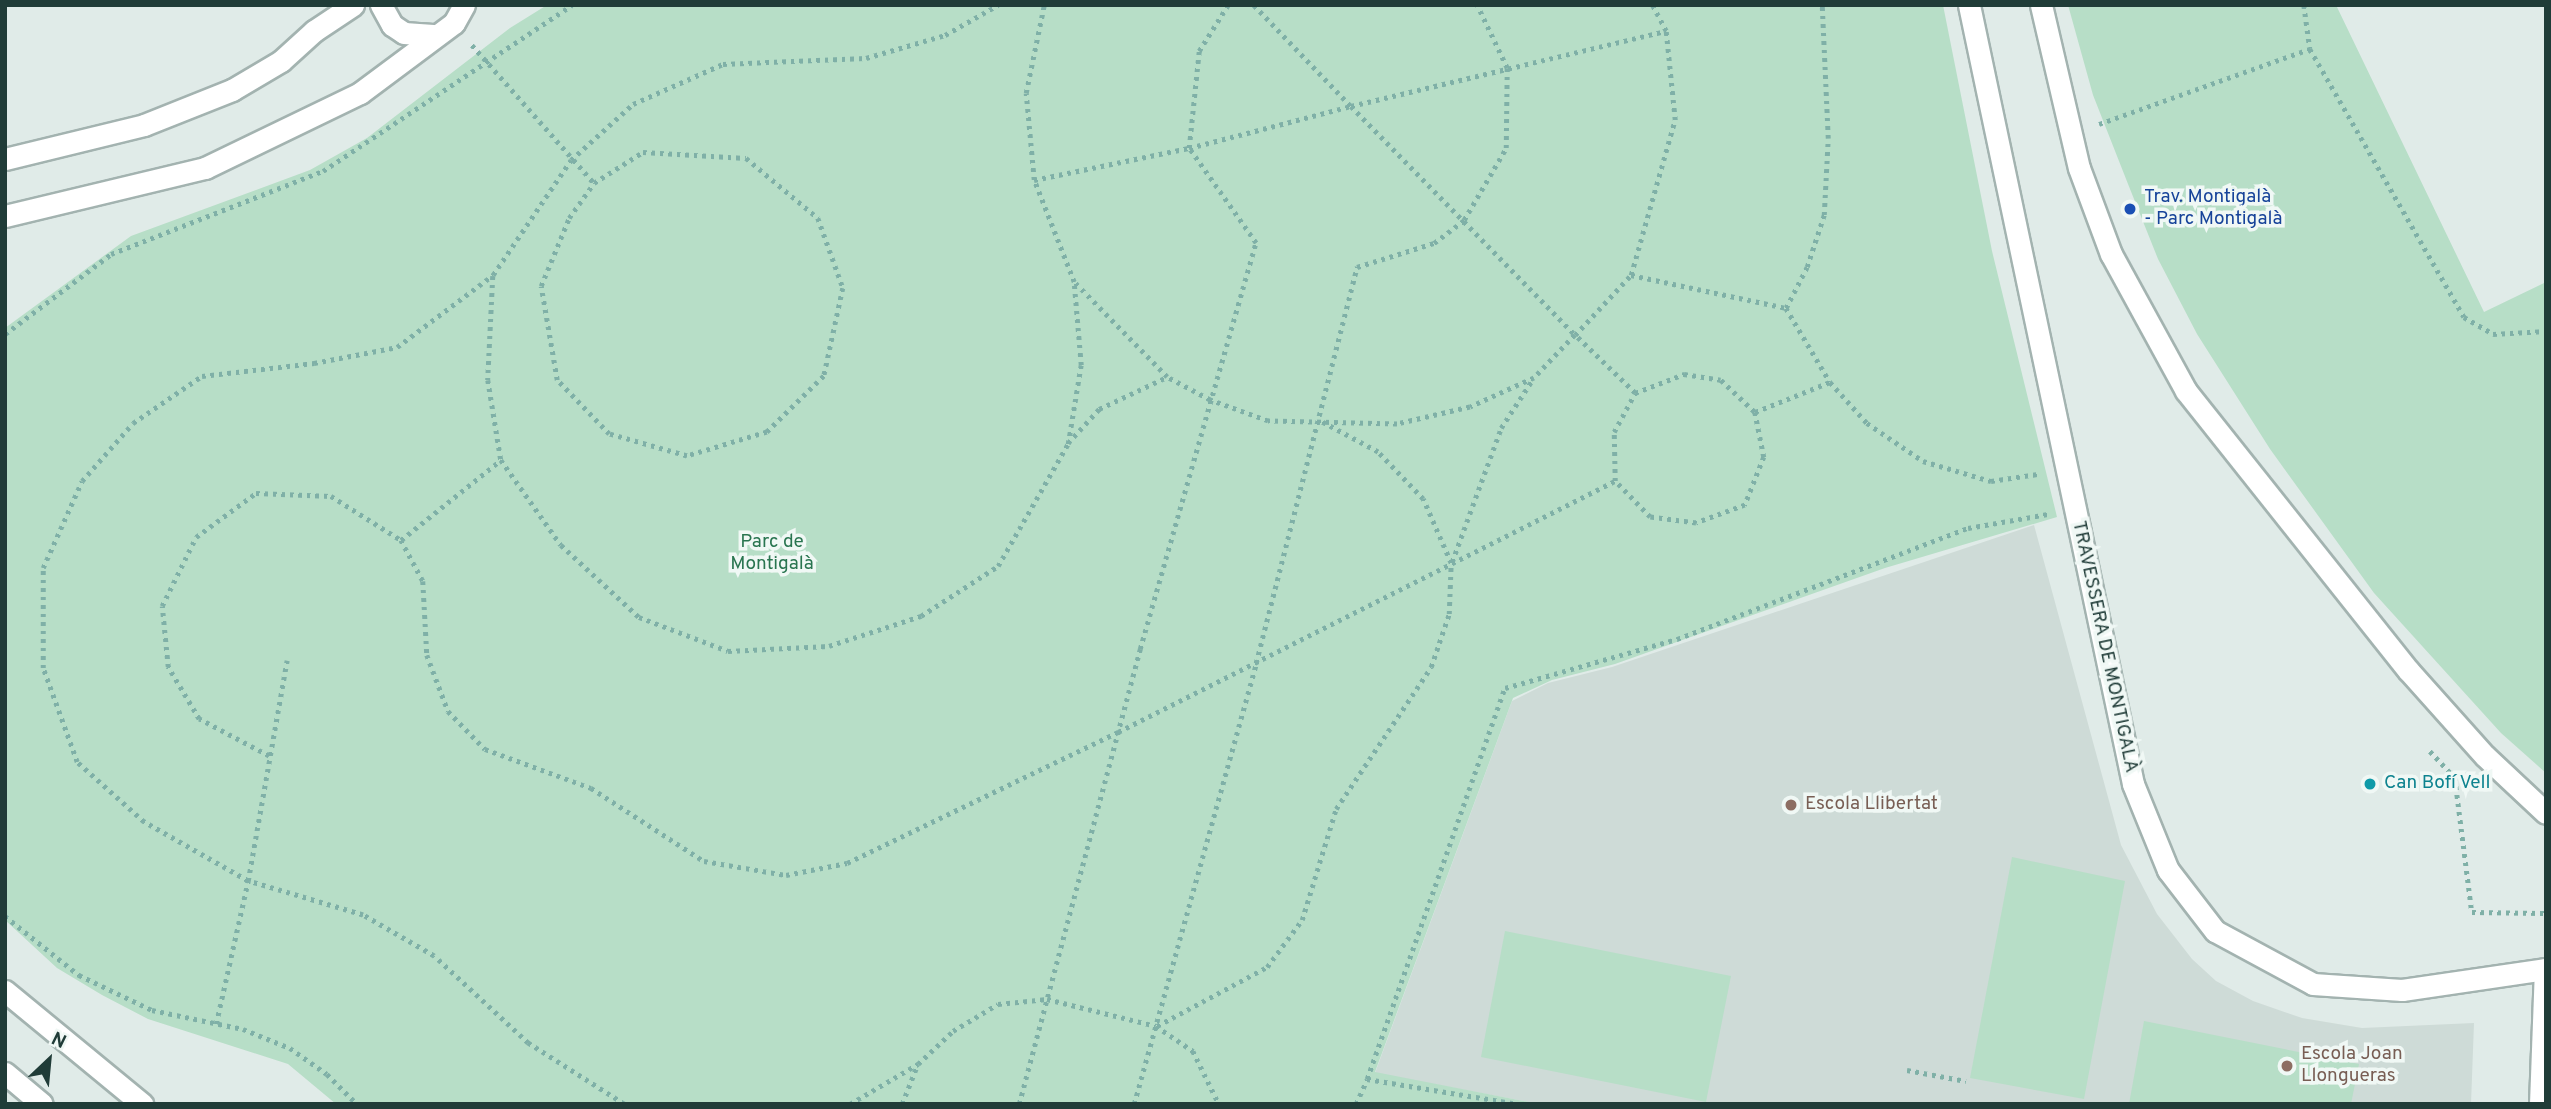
<!DOCTYPE html>
<meta charset="utf-8">
<style>
body{margin:0}
#map{position:relative;width:2551px;height:1109px;overflow:hidden;background:#e0ebe8;font-family:Overpass,sans-serif}
div>[style]{position:absolute}
.built>*{inset:0;background:#cedbd7}
.green>*{inset:0;background:#b7dec7}
.path>*{height:4.5px;margin-top:-2.25px;transform-origin:0;background:repeating-linear-gradient(90deg,#7fb0a7 0 3.5px,transparent 0 8.5px)}
.roads{filter:drop-shadow(2px 0 #a3b3b0) drop-shadow(-2px 0 #a3b3b0) drop-shadow(0 2px #a3b3b0) drop-shadow(0 -2px #a3b3b0)}
.street>*{height:21px;margin:-10.5px;padding:0 10.5px;transform-origin:10.5px;border-radius:10.5px;background:#fff}
.dots>*{width:19px;height:19px;translate:-50% -50%;box-sizing:border-box;border:4px solid #f0f8f5;border-radius:50%}
span{translate:-50% -50%;white-space:nowrap;text-align:center;line-height:1.15;-webkit-text-stroke:7px #f0f8f5;paint-order:stroke}
.transit-label{font-size:19px;color:#164399}
.left{translate:0 -50%;text-align:left}
.park-label{font-size:19px;color:#297550}
.street-label{font-size:19px;color:#203c38}
.culture-label{font-size:19px;color:#0d838f}
.education-label{font-size:19px;color:#785e54}
.frame{position:absolute;inset:0;border:7px solid #203c38;pointer-events:none}
.north{position:absolute;left:14px;top:1025px;width:70px;height:70px;-webkit-text-stroke:5px #f0f8f5;paint-order:stroke;rotate:26deg;font-size:19px;font-weight:700;line-height:28px;text-align:center;color:#203c38}
.north::after{content:'';display:block;margin:auto;width:24px;height:32px;background:#203c38;clip-path:polygon(50% 0,100% 100%,50% 72%,0 100%)}
</style>
<div id="map">
<div class="built">
<div style="clip-path:polygon(2034px 525px,2121px 845px,2157px 914px,2192px 959px,2216px 981px,2253px 1001px,2302px 1018px,2362px 1028px,2474px 1023px,2471px 1104px,1539px 1104px,1375px 1073px,1512px 701px,1548px 683px,1612px 667px)"></div>
</div>
<div class="green">
<div style="clip-path:polygon(547px 5px,1943px 5px,1992px 251px,2057px 517px,1885px 568px,1615px 664px,1552px 680px,1513px 698px,1375px 1072px,1539px 1104px,336px 1104px,288px 1064px,148px 1019px,102px 995px,57px 968px,5px 920px,5px 328px,131px 236px,310px 170px,367px 138px,510px 28px)"></div>
<div style="clip-path:polygon(2068px 5px,2336px 5px,2484px 312px,2546px 282px,2546px 773px,2501px 733px,2374px 593px,2270px 449px,2197px 334px,2158px 259px,2128px 184px,2093px 95px)"></div>
<div style="clip-path:polygon(2012px 857px,2125px 881px,2084px 1099px,1970px 1078px)"></div>
<div style="clip-path:polygon(1505px 931px,1731px 976px,1706px 1102px,1481px 1057px)"></div>
<div style="clip-path:polygon(2144px 1021px,2359px 1064px,2351px 1104px,2129px 1104px)"></div>
</div>
<div class="path">
<div style="left:1254px;top:5px;width:140px;rotate:46.2deg"></div>
<div style="left:1351px;top:106px;width:320px;rotate:45.6deg"></div>
<div style="left:1575px;top:335px;width:59px;rotate:133.6deg"></div>
<div style="left:1534px;top:378px;width:70px;rotate:155.6deg"></div>
<div style="left:1470px;top:407px;width:75px;rotate:166.9deg"></div>
<div style="left:1397px;top:424px;width:129px;rotate:-178.7deg"></div>
<div style="left:1268px;top:421px;width:62px;rotate:-160.1deg"></div>
<div style="left:1210px;top:400px;width:49px;rotate:-151.9deg"></div>
<div style="left:1167px;top:377px;width:133px;rotate:-134.4deg"></div>
<div style="left:1074px;top:282px;width:110px;rotate:-111.4deg"></div>
<div style="left:1034px;top:180px;width:158px;rotate:-11.7deg"></div>
<div style="left:1189px;top:148px;width:167px;rotate:-14.5deg"></div>
<div style="left:1351px;top:106px;width:324px;rotate:-13.4deg"></div>
<div style="left:1666px;top:31px;width:30px;rotate:-118deg"></div>
<div style="left:2304px;top:5px;width:44px;rotate:82.2deg"></div>
<div style="left:472px;top:45px;width:184px;rotate:48.5deg"></div>
<div style="left:2099px;top:124px;width:224px;rotate:-19.6deg"></div>
<div style="left:2310px;top:49px;width:309px;rotate:60.1deg"></div>
<div style="left:2464px;top:317px;width:34px;rotate:30deg"></div>
<div style="left:2493px;top:334px;width:53px;rotate:-3.2deg"></div>
<div style="left:643px;top:152px;width:103px;rotate:3.3deg"></div>
<div style="left:746px;top:158px;width:94px;rotate:39.8deg"></div>
<div style="left:818px;top:218px;width:74px;rotate:70.3deg"></div>
<div style="left:843px;top:288px;width:90px;rotate:102.2deg"></div>
<div style="left:824px;top:376px;width:80px;rotate:135.5deg"></div>
<div style="left:767px;top:432px;width:84px;rotate:163.3deg"></div>
<div style="left:687px;top:456px;width:81px;rotate:-164.2deg"></div>
<div style="left:609px;top:434px;width:75px;rotate:-133.9deg"></div>
<div style="left:557px;top:380px;width:95px;rotate:-99.7deg"></div>
<div style="left:541px;top:286px;width:74px;rotate:-67.6deg"></div>
<div style="left:569px;top:218px;width:43px;rotate:-54.5deg"></div>
<div style="left:594px;top:183px;width:58px;rotate:-32.3deg"></div>
<div style="left:1034px;top:180px;width:87px;rotate:-95.3deg"></div>
<div style="left:1026px;top:93px;width:90px;rotate:-78.4deg"></div>
<div style="left:1631px;top:275px;width:158px;rotate:12deg"></div>
<div style="left:1786px;top:308px;width:86px;rotate:59.3deg"></div>
<div style="left:1830px;top:382px;width:55px;rotate:47.9deg"></div>
<div style="left:1867px;top:423px;width:68px;rotate:34.2deg"></div>
<div style="left:1923px;top:461px;width:71px;rotate:16.4deg"></div>
<div style="left:1991px;top:481px;width:48px;rotate:-8.5deg"></div>
<div style="left:493px;top:276px;width:104px;rotate:92.8deg"></div>
<div style="left:488px;top:380px;width:81px;rotate:80.8deg"></div>
<div style="left:501px;top:460px;width:104px;rotate:54.8deg"></div>
<div style="left:561px;top:545px;width:106px;rotate:42.7deg"></div>
<div style="left:639px;top:617px;width:95px;rotate:20.9deg"></div>
<div style="left:728px;top:651px;width:101px;rotate:-2.8deg"></div>
<div style="left:829px;top:646px;width:97px;rotate:-18.1deg"></div>
<div style="left:921px;top:616px;width:92px;rotate:-33deg"></div>
<div style="left:998px;top:566px;width:141px;rotate:-60.2deg"></div>
<div style="left:1068px;top:444px;width:80px;rotate:-80.7deg"></div>
<div style="left:1081px;top:365px;width:82px;rotate:-94.9deg"></div>
<div style="left:1786px;top:308px;width:46px;rotate:-62.9deg"></div>
<div style="left:1807px;top:267px;width:55px;rotate:-71.9deg"></div>
<div style="left:1824px;top:215px;width:77px;rotate:-87deg"></div>
<div style="left:1828px;top:138px;width:133px;rotate:-92.6deg"></div>
<div style="left:5px;top:334px;width:133px;rotate:-37deg"></div>
<div style="left:111px;top:254px;width:228px;rotate:-21.4deg"></div>
<div style="left:323px;top:171px;width:299px;rotate:-33.7deg"></div>
<div style="left:1684px;top:374px;width:37px;rotate:9deg"></div>
<div style="left:1721px;top:380px;width:47px;rotate:43.3deg"></div>
<div style="left:1755px;top:412px;width:46px;rotate:78.7deg"></div>
<div style="left:1764px;top:457px;width:52px;rotate:111.6deg"></div>
<div style="left:1745px;top:505px;width:52px;rotate:159.8deg"></div>
<div style="left:1696px;top:523px;width:46px;rotate:-172.6deg"></div>
<div style="left:1650px;top:517px;width:50px;rotate:-134.2deg"></div>
<div style="left:1615px;top:481px;width:49px;rotate:-91.2deg"></div>
<div style="left:1614px;top:432px;width:44px;rotate:-61.7deg"></div>
<div style="left:1635px;top:393px;width:53px;rotate:-21.2deg"></div>
<div style="left:1635px;top:393px;width:83px;rotate:-136deg"></div>
<div style="left:1575px;top:335px;width:82px;rotate:-47deg"></div>
<div style="left:1631px;top:275px;width:161px;rotate:-74.2deg"></div>
<div style="left:1675px;top:120px;width:89px;rotate:-95.8deg"></div>
<div style="left:1755px;top:412px;width:81px;rotate:-21.8deg"></div>
<div style="left:1068px;top:443px;width:46px;rotate:-47.6deg"></div>
<div style="left:1099px;top:409px;width:75px;rotate:-25.2deg"></div>
<div style="left:401px;top:540px;width:128px;rotate:-38.7deg"></div>
<div style="left:1452px;top:562px;width:143px;rotate:-69.9deg"></div>
<div style="left:1501px;top:428px;width:59px;rotate:-56.9deg"></div>
<div style="left:2430px;top:751px;width:37px;rotate:47deg"></div>
<div style="left:2455px;top:778px;width:135px;rotate:82.8deg"></div>
<div style="left:2472px;top:912px;width:74px;rotate:0.8deg"></div>
<div style="left:269px;top:756px;width:79px;rotate:-152.1deg"></div>
<div style="left:199px;top:719px;width:61px;rotate:-120.8deg"></div>
<div style="left:168px;top:667px;width:61px;rotate:-95.6deg"></div>
<div style="left:162px;top:606px;width:77px;rotate:-63.8deg"></div>
<div style="left:196px;top:537px;width:74px;rotate:-36.3deg"></div>
<div style="left:256px;top:493px;width:75px;rotate:2.3deg"></div>
<div style="left:331px;top:496px;width:83px;rotate:32.2deg"></div>
<div style="left:401px;top:540px;width:47px;rotate:61.8deg"></div>
<div style="left:423px;top:581px;width:74px;rotate:86.9deg"></div>
<div style="left:427px;top:655px;width:60px;rotate:69.4deg"></div>
<div style="left:448px;top:711px;width:53px;rotate:45.8deg"></div>
<div style="left:485px;top:749px;width:113px;rotate:20.2deg"></div>
<div style="left:591px;top:788px;width:135px;rotate:32.9deg"></div>
<div style="left:704px;top:861px;width:83px;rotate:9.7deg"></div>
<div style="left:786px;top:875px;width:62px;rotate:-11.1deg"></div>
<div style="left:847px;top:863px;width:301px;rotate:-25.8deg"></div>
<div style="left:1118px;top:732px;width:557px;rotate:-26.8deg"></div>
<div style="left:5px;top:916px;width:95px;rotate:38.6deg"></div>
<div style="left:79px;top:975px;width:81px;rotate:25.6deg"></div>
<div style="left:152px;top:1010px;width:93px;rotate:11.8deg"></div>
<div style="left:243px;top:1029px;width:51px;rotate:22deg"></div>
<div style="left:290px;top:1048px;width:45px;rotate:35.1deg"></div>
<div style="left:327px;top:1074px;width:42px;rotate:45deg"></div>
<div style="left:216px;top:1024px;width:147px;rotate:-77.4deg"></div>
<div style="left:248px;top:881px;width:224px;rotate:-80deg"></div>
<div style="left:1157px;top:1026px;width:125px;rotate:-28.2deg"></div>
<div style="left:1267px;top:967px;width:59px;rotate:-53.3deg"></div>
<div style="left:1302px;top:920px;width:116px;rotate:-73deg"></div>
<div style="left:1336px;top:809px;width:171px;rotate:-56.2deg"></div>
<div style="left:1431px;top:667px;width:56px;rotate:-71.2deg"></div>
<div style="left:1449px;top:614px;width:51px;rotate:-87.8deg"></div>
<div style="left:1451px;top:563px;width:70px;rotate:-113.6deg"></div>
<div style="left:1423px;top:499px;width:65px;rotate:-133.8deg"></div>
<div style="left:1378px;top:452px;width:64px;rotate:-151.8deg"></div>
<div style="left:1907px;top:1070px;width:60px;rotate:10.6deg"></div>
<div style="left:1367px;top:1079px;width:415px;rotate:-70.6deg"></div>
<div style="left:1505px;top:688px;width:179px;rotate:-15.9deg"></div>
<div style="left:1677px;top:639px;width:311px;rotate:-20.9deg"></div>
<div style="left:1968px;top:528px;width:81px;rotate:-9.9deg"></div>
<div style="left:624px;top:1104px;width:114px;rotate:-147.6deg"></div>
<div style="left:528px;top:1043px;width:128px;rotate:-137.2deg"></div>
<div style="left:434px;top:956px;width:82px;rotate:-150deg"></div>
<div style="left:363px;top:915px;width:120px;rotate:-163.5deg"></div>
<div style="left:248px;top:881px;width:120px;rotate:-150.4deg"></div>
<div style="left:144px;top:822px;width:90px;rotate:-138.2deg"></div>
<div style="left:77px;top:762px;width:100px;rotate:-109.9deg"></div>
<div style="left:43px;top:668px;width:100px;rotate:-90deg"></div>
<div style="left:43px;top:568px;width:95px;rotate:-65.9deg"></div>
<div style="left:82px;top:481px;width:77px;rotate:-48.7deg"></div>
<div style="left:133px;top:423px;width:83px;rotate:-34.3deg"></div>
<div style="left:202px;top:376px;width:113px;rotate:-6.6deg"></div>
<div style="left:314px;top:363px;width:85px;rotate:-10.9deg"></div>
<div style="left:397px;top:347px;width:120px;rotate:-36.9deg"></div>
<div style="left:493px;top:275px;width:139px;rotate:-55.9deg"></div>
<div style="left:571px;top:160px;width:84px;rotate:-42.1deg"></div>
<div style="left:633px;top:104px;width:98px;rotate:-24deg"></div>
<div style="left:723px;top:64px;width:143px;rotate:-2.4deg"></div>
<div style="left:866px;top:58px;width:82px;rotate:-16.2deg"></div>
<div style="left:945px;top:35px;width:61px;rotate:-29.5deg"></div>
<div style="left:850px;top:1104px;width:79px;rotate:-30.5deg"></div>
<div style="left:918px;top:1064px;width:48px;rotate:-43.3deg"></div>
<div style="left:953px;top:1031px;width:52px;rotate:-31deg"></div>
<div style="left:998px;top:1004px;width:49px;rotate:-5.8deg"></div>
<div style="left:1047px;top:999px;width:112px;rotate:13.9deg"></div>
<div style="left:1156px;top:1026px;width:45px;rotate:34deg"></div>
<div style="left:1193px;top:1051px;width:59px;rotate:63.9deg"></div>
<div style="left:902px;top:1104px;width:41px;rotate:-68.5deg"></div>
<div style="left:1019px;top:1104px;width:471px;rotate:-75.1deg"></div>
<div style="left:1140px;top:649px;width:422px;rotate:-74.1deg"></div>
<div style="left:1256px;top:243px;width:116px;rotate:-125.2deg"></div>
<div style="left:1189px;top:148px;width:98px;rotate:-84.1deg"></div>
<div style="left:1199px;top:51px;width:54px;rotate:-57.8deg"></div>
<div style="left:1134px;top:1104px;width:458px;rotate:-74.5deg"></div>
<div style="left:1256px;top:663px;width:409px;rotate:-75.7deg"></div>
<div style="left:1357px;top:267px;width:81px;rotate:-17.3deg"></div>
<div style="left:1434px;top:243px;width:38px;rotate:-37deg"></div>
<div style="left:1464px;top:220px;width:83px;rotate:-59.7deg"></div>
<div style="left:1506px;top:148px;width:80px;rotate:-89.3deg"></div>
<div style="left:1507px;top:68px;width:70px;rotate:-115.5deg"></div>
<div style="left:1356px;top:1104px;width:27px;rotate:-66deg"></div>
<div style="left:1367px;top:1079px;width:153px;rotate:9.4deg"></div>
</div>
<div class="roads">
<div class="street">
<div style="left:381px;top:5px;width:23px;rotate:61deg"></div>
<div style="left:392px;top:25px;width:14px;rotate:34deg"></div>
<div style="left:404px;top:33px;width:29px;rotate:4deg"></div>
<div style="left:1969px;top:5px;width:796px;rotate:78.11deg"></div>
<div style="left:2133px;top:784px;width:93px;rotate:67.9deg"></div>
<div style="left:2168px;top:870px;width:77px;rotate:52.4deg"></div>
<div style="left:2215px;top:931px;width:111px;rotate:28.4deg"></div>
<div style="left:2313px;top:984px;width:89px;rotate:3.9deg"></div>
<div style="left:2402px;top:990px;width:146px;rotate:-8.3deg"></div>
<div style="left:2041px;top:5px;width:167px;rotate:76.9deg"></div>
<div style="left:2079px;top:168px;width:92px;rotate:69.6deg"></div>
<div style="left:2111px;top:254px;width:156px;rotate:61.3deg"></div>
<div style="left:2186px;top:391px;width:357px;rotate:51.5deg"></div>
<div style="left:2408px;top:670px;width:115px;rotate:48.2deg"></div>
<div style="left:2485px;top:756px;width:83px;rotate:43.1deg"></div>
<div style="left:5px;top:159px;width:143px;rotate:-13.7deg"></div>
<div style="left:144px;top:125px;width:95px;rotate:-21.7deg"></div>
<div style="left:232px;top:90px;width:57px;rotate:-30.6deg"></div>
<div style="left:281px;top:61px;width:45px;rotate:-42.3deg"></div>
<div style="left:314px;top:31px;width:47px;rotate:-33.7deg"></div>
<div style="left:5px;top:216px;width:206px;rotate:-13.5deg"></div>
<div style="left:205px;top:168px;width:172px;rotate:-25.8deg"></div>
<div style="left:360px;top:93px;width:117px;rotate:-36.7deg"></div>
<div style="left:454px;top:23px;width:21px;rotate:-61deg"></div>
<div style="left:5px;top:991px;width:178px;rotate:39.5deg"></div>
<div style="left:5px;top:1073px;width:48px;rotate:40deg"></div>
<div style="left:2540px;top:1104px;width:135px;rotate:-87.9deg"></div>
</div>
</div>
<div class="dots">
<div style="left:2130px;top:209px;background:#1a4fb4"></div>
<div style="left:2370px;top:784px;background:#0f9aa8"></div>
<div style="left:1791px;top:805px;background:#8d6e63"></div>
<div style="left:2287px;top:1066px;background:#8d6e63"></div>
</div>
<div class="transit-label">
<span class="left" style="left:2144px;top:209px">Trav. Montigalà<br>- Parc Montigalà</span>
</div>
<div class="park-label">
<span style="left:772px;top:554px">Parc de<br>Montigalà</span>
</div>
<div class="street-label">
<span style="left:2104px;top:647px;rotate:78deg">TRAVESSERA DE MONTIGALÀ</span>
</div>
<div class="culture-label">
<span class="left" style="left:2384px;top:784px">Can Bofí Vell</span>
</div>
<div class="education-label">
<span class="left" style="left:1805px;top:805px">Escola Llibertat</span>
<span class="left" style="left:2301px;top:1066px">Escola Joan<br>Llongueras</span>
</div>
<div class="frame"></div>
<div class="north">N</div>
</div>
